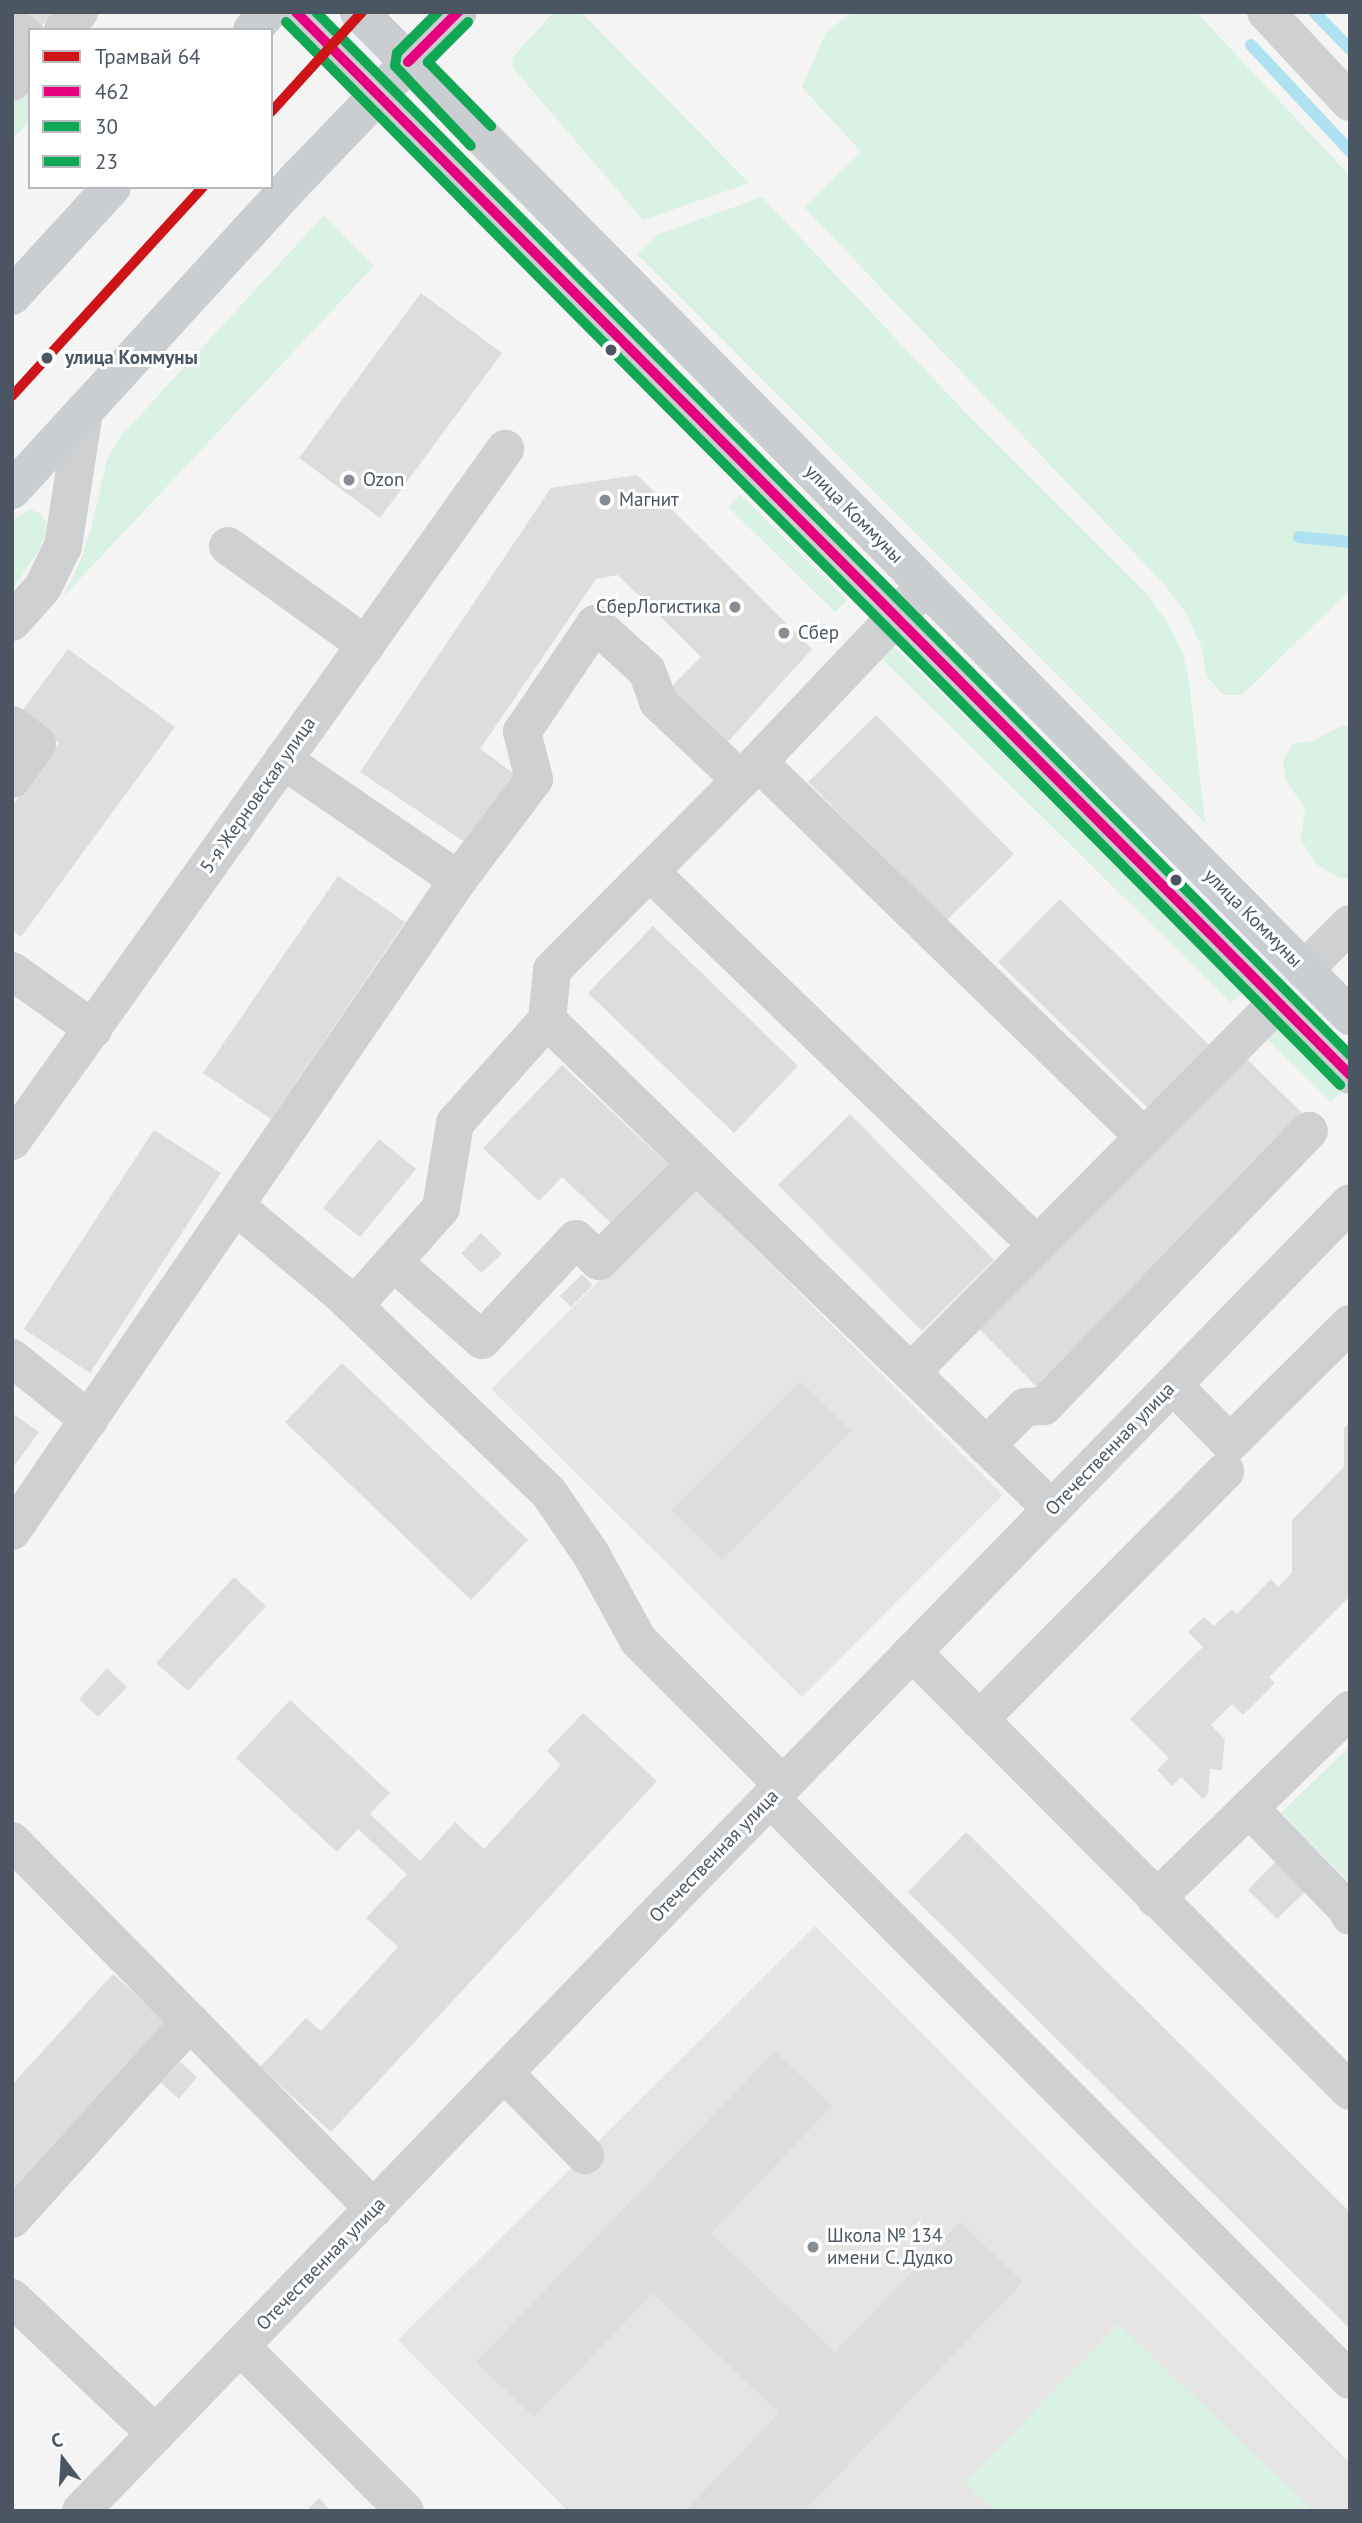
<!DOCTYPE html>
<meta charset="utf-8">
<style>
body{margin:0}
#map{position:relative;width:1362px;height:2523px;overflow:hidden;background:#f4f4f4;font-family:"PT Sans",sans-serif}
div>[style]{position:absolute}
.education>*{inset:0;background:#e6e5e6}
.green>*{inset:0;background:#d9f2e3}
.stream>*{height:12px;margin:-6px;padding:0 6px;transform-origin:6px;border-radius:6px;background:#aee2f0}
.building>*{inset:0;background:#ddddde}
.minor>*{height:38px;margin:-19px;padding:0 19px;transform-origin:19px;border-radius:19px;background:#ced0d2}
.major>*{height:38px;margin:-19px;padding:0 19px;transform-origin:19px;border-radius:19px;background:#caced1}
.bus-1>*{height:10px;margin:-5px;padding:0 5px;transform-origin:5px;border-radius:5px;background:#e5007d}
.bus-2>*{height:10px;margin:-5px;padding:0 5px;transform-origin:5px;border-radius:5px;background:#10a855}
.bus-3>*{height:10px;margin:-5px;padding:0 5px;transform-origin:5px;border-radius:5px;background:#10a855}
.tram-1>*{height:10px;margin:-5px;padding:0 5px;transform-origin:5px;border-radius:5px;background:#ce1417}
.dots>*{width:19px;height:19px;translate:-50% -50%;box-sizing:border-box;border:4px solid #fff;border-radius:50%}
span{translate:-50% -50%;white-space:nowrap;text-align:center;line-height:1.15;-webkit-text-stroke:6px #fff;paint-order:stroke}
.stop-label{font-size:19px;color:#4a5661;font-weight:700}
.left{translate:0 -50%;text-align:left}
.poi-label{font-size:19px;color:#4a5661}
.right{translate:-100% -50%;text-align:right}
.street-label{font-size:19px;color:#4a5661}
.frame{position:absolute;inset:0;border:14px solid #4a5661;pointer-events:none}
.legend{position:absolute;left:28px;top:28px;width:245px;height:161px;box-sizing:border-box;background:#fff;border:2px solid #b7bbc0;margin:0;padding:9px 12px;list-style:none;font-size:21px;color:#4a5661}
.legend li{display:flex;align-items:center;gap:14px;height:35px}
.legend b{width:35px;border:2px solid #b7bbc0}
.north{position:absolute;left:28px;top:2425px;width:70px;height:70px;-webkit-text-stroke:5px #fff;paint-order:stroke;rotate:343deg;font-size:19px;font-weight:700;line-height:28px;text-align:center;color:#4a5661}
.north::after{content:'';display:block;margin:auto;width:24px;height:32px;background:#4a5661;clip-path:polygon(50% 0,100% 100%,50% 72%,0 100%)}
</style>
<div id="map">
<div class="education">
<div style="clip-path:polygon(693px 1187px,1003px 1495px,802px 1697px,491px 1389px)"></div>
<div style="clip-path:polygon(815px 1926px,1350px 2463px,1350px 2511px,568px 2511px,398px 2340px)"></div>
</div>
<div class="green">
<div style="clip-path:polygon(554px 12px,581px 12px,749px 183px,643px 220px,513px 68px,512px 58px)"></div>
<div style="clip-path:polygon(853px 12px,1196px 12px,1350px 176px,1350px 590px,1242px 695px,1224px 695px,1207px 677px,1201px 646px,1186px 613px,1163px 583px,804px 207px,861px 152px,802px 87px,826px 32px)"></div>
<div style="clip-path:polygon(30px 82px,30px 121px,12px 139px,12px 100px)"></div>
<div style="clip-path:polygon(762px 197px,966px 413px,1148px 595px,1169px 625px,1183px 654px,1189px 681px,1205px 823px,637px 254px,656px 235px)"></div>
<div style="clip-path:polygon(324px 215px,374px 266px,63px 597px,82px 557px,92px 525px,107px 460px,120px 437px)"></div>
<div style="clip-path:polygon(740px 494px,847px 600px,835px 612px,728px 507px)"></div>
<div style="clip-path:polygon(30px 509px,39px 513px,46px 521px,45px 535px,38px 552px,12px 590px,12px 521px)"></div>
<div style="clip-path:polygon(888px 641px,1244px 991px,1231px 1003px,876px 653px)"></div>
<div style="clip-path:polygon(1343px 725px,1350px 727px,1350px 877px,1341px 879px,1317px 865px,1301px 840px,1305px 808px,1286px 781px,1283px 760px,1293px 744px,1313px 741px)"></div>
<div style="clip-path:polygon(1272px 1020px,1344px 1089px,1331px 1102px,1260px 1032px)"></div>
<div style="clip-path:polygon(1350px 1746px,1350px 1883px,1281px 1813px)"></div>
<div style="clip-path:polygon(1118px 2324px,1314px 2511px,995px 2511px,965px 2483px)"></div>
</div>
<div class="stream">
<div style="left:1314px;top:12px;width:52px;rotate:45.8deg"></div>
<div style="left:1251px;top:45px;width:145px;rotate:47deg"></div>
<div style="left:1299px;top:537px;width:51px;rotate:5.6deg"></div>
</div>
<div class="building">
<div style="clip-path:polygon(12px 12px,55px 12px,12px 57px)"></div>
<div style="clip-path:polygon(421px 293px,502px 353px,380px 518px,299px 458px)"></div>
<div style="clip-path:polygon(637px 475px,812px 649px,726px 744px,667px 691px,701px 657px,618px 575px,596px 579px,480px 749px,516px 775px,466px 843px,360px 772px,551px 488px)"></div>
<div style="clip-path:polygon(68px 649px,175px 727px,21px 937px,12px 930px,12px 806px,59px 743px,19px 715px)"></div>
<div style="clip-path:polygon(876px 715px,1014px 854px,946px 921px,808px 782px)"></div>
<div style="clip-path:polygon(338px 876px,405px 922px,271px 1119px,203px 1073px)"></div>
<div style="clip-path:polygon(1060px 899px,1211px 1047px,1150px 1110px,998px 962px)"></div>
<div style="clip-path:polygon(653px 926px,798px 1066px,734px 1133px,588px 993px)"></div>
<div style="clip-path:polygon(1245px 1057px,1308px 1119px,1040px 1390px,977px 1327px)"></div>
<div style="clip-path:polygon(562px 1065px,670px 1166px,614px 1226px,562px 1177px,539px 1201px,483px 1148px)"></div>
<div style="clip-path:polygon(850px 1114px,994px 1260px,922px 1331px,778px 1185px)"></div>
<div style="clip-path:polygon(154px 1130px,221px 1173px,90px 1373px,24px 1329px)"></div>
<div style="clip-path:polygon(379px 1139px,416px 1169px,360px 1237px,323px 1208px)"></div>
<div style="clip-path:polygon(481px 1233px,502px 1254px,481px 1273px,461px 1253px)"></div>
<div style="clip-path:polygon(582px 1274px,593px 1285px,571px 1307px,560px 1296px)"></div>
<div style="clip-path:polygon(342px 1363px,528px 1540px,471px 1600px,285px 1422px)"></div>
<div style="clip-path:polygon(800px 1381px,851px 1431px,722px 1560px,671px 1510px)"></div>
<div style="clip-path:polygon(12px 1413px,39px 1432px,12px 1469px)"></div>
<div style="clip-path:polygon(1350px 1423px,1350px 1596px,1269px 1677px,1275px 1683px,1243px 1715px,1232px 1704px,1211px 1725px,1225px 1739px,1222px 1770px,1210px 1769px,1208px 1794px,1203px 1799px,1181px 1777px,1172px 1786px,1157px 1770px,1169px 1758px,1130px 1719px,1203px 1647px,1188px 1632px,1204px 1617px,1214px 1626px,1232px 1609px,1237px 1614px,1271px 1579px,1278px 1587px,1292px 1573px,1292px 1520px,1344px 1467px,1344px 1428px)"></div>
<div style="clip-path:polygon(234px 1577px,266px 1606px,188px 1691px,156px 1663px)"></div>
<div style="clip-path:polygon(107px 1668px,127px 1687px,98px 1717px,79px 1699px)"></div>
<div style="clip-path:polygon(290px 1700px,390px 1793px,370px 1814px,420px 1861px,455px 1822px,484px 1849px,561px 1765px,547px 1751px,583px 1713px,657px 1781px,331px 2132px,260px 2067px,306px 2018px,321px 2031px,398px 1947px,366px 1918px,407px 1874px,358px 1829px,337px 1852px,236px 1758px)"></div>
<div style="clip-path:polygon(966px 1832px,1350px 2212px,1350px 2329px,908px 1892px)"></div>
<div style="clip-path:polygon(1277px 1860px,1307px 1890px,1277px 1919px,1248px 1890px)"></div>
<div style="clip-path:polygon(113px 1974px,168px 2024px,12px 2195px,12px 2085px)"></div>
<div style="clip-path:polygon(775px 2051px,832px 2106px,711px 2233px,835px 2352px,960px 2222px,1023px 2282px,804px 2511px,685px 2511px,779px 2413px,653px 2293px,534px 2417px,476px 2362px)"></div>
<div style="clip-path:polygon(180px 2062px,197px 2077px,179px 2099px,161px 2083px)"></div>
<div style="clip-path:polygon(319px 2498px,331px 2511px,306px 2511px)"></div>
</div>
<div class="minor">
<div style="left:1266px;top:12px;width:123px;rotate:47deg"></div>
<div style="left:12px;top:24px;width:24px;rotate:42deg"></div>
<div style="left:63px;top:30px;width:24px;rotate:-48deg"></div>
<div style="left:12px;top:82px;width:25px;rotate:-45deg"></div>
<div style="left:228px;top:546px;width:170px;rotate:35.7deg"></div>
<div style="left:12px;top:622px;width:47px;rotate:-48.5deg"></div>
<div style="left:43px;top:587px;width:46px;rotate:-64deg"></div>
<div style="left:63px;top:546px;width:136px;rotate:-81.1deg"></div>
<div style="left:12px;top:725px;width:31px;rotate:37deg"></div>
<div style="left:37px;top:744px;width:43px;rotate:125.5deg"></div>
<div style="left:283px;top:760px;width:212px;rotate:34.4deg"></div>
<div style="left:458px;top:880px;width:126px;rotate:-53deg"></div>
<div style="left:534px;top:779px;width:49px;rotate:-104.3deg"></div>
<div style="left:522px;top:732px;width:130px;rotate:-55.9deg"></div>
<div style="left:595px;top:624px;width:70px;rotate:42.1deg"></div>
<div style="left:647px;top:671px;width:33px;rotate:70deg"></div>
<div style="left:658px;top:702px;width:114px;rotate:43.2deg"></div>
<div style="left:741px;top:780px;width:267px;rotate:-46.5deg"></div>
<div style="left:758px;top:762px;width:538px;rotate:44.17deg"></div>
<div style="left:650px;top:872px;width:537px;rotate:43.94deg"></div>
<div style="left:1304px;top:970px;width:65px;rotate:-45deg"></div>
<div style="left:12px;top:971px;width:100px;rotate:35.6deg"></div>
<div style="left:547px;top:1020px;width:703px;rotate:44.08deg"></div>
<div style="left:12px;top:1141px;width:850px;rotate:-54.53deg"></div>
<div style="left:237px;top:1207px;width:134px;rotate:39.9deg"></div>
<div style="left:340px;top:1293px;width:289px;rotate:43.7deg"></div>
<div style="left:549px;top:1493px;width:74px;rotate:55.5deg"></div>
<div style="left:591px;top:1554px;width:98px;rotate:61.3deg"></div>
<div style="left:638px;top:1640px;width:205px;rotate:45deg"></div>
<div style="left:393px;top:1262px;width:118px;rotate:41.2deg"></div>
<div style="left:482px;top:1340px;width:138px;rotate:-47.1deg"></div>
<div style="left:576px;top:1239px;width:32px;rotate:44deg"></div>
<div style="left:599px;top:1261px;width:137px;rotate:-45deg"></div>
<div style="left:354px;top:1306px;width:131px;rotate:-48.4deg"></div>
<div style="left:441px;top:1208px;width:86px;rotate:-80.6deg"></div>
<div style="left:455px;top:1123px;width:138px;rotate:-48.2deg"></div>
<div style="left:547px;top:1020px;width:50px;rotate:-84.3deg"></div>
<div style="left:552px;top:970px;width:268px;rotate:-45.2deg"></div>
<div style="left:12px;top:1358px;width:99px;rotate:38.8deg"></div>
<div style="left:911px;top:1372px;width:521px;rotate:-45.23deg"></div>
<div style="left:1173px;top:1385px;width:81px;rotate:45.5deg"></div>
<div style="left:1230px;top:1443px;width:169px;rotate:-44.8deg"></div>
<div style="left:986px;top:1446px;width:55px;rotate:-45deg"></div>
<div style="left:1025px;top:1407px;width:19px;rotate:-3deg"></div>
<div style="left:1044px;top:1406px;width:382px;rotate:-46.1deg"></div>
<div style="left:12px;top:1531px;width:789px;rotate:-55.58deg"></div>
<div style="left:912px;top:1652px;width:620px;rotate:45.07deg"></div>
<div style="left:979px;top:1720px;width:350px;rotate:-45.3deg"></div>
<div style="left:770px;top:1798px;width:822px;rotate:45.1deg"></div>
<div style="left:1249px;top:1808px;width:142px;rotate:45.9deg"></div>
<div style="left:1348px;top:1910px;width:6px;rotate:72deg"></div>
<div style="left:12px;top:1841px;width:516px;rotate:45.47deg"></div>
<div style="left:1156px;top:1899px;width:271px;rotate:-44.3deg"></div>
<div style="left:505px;top:2074px;width:114px;rotate:45.4deg"></div>
<div style="left:12px;top:2219px;width:266px;rotate:-47.9deg"></div>
<div style="left:12px;top:2298px;width:198px;rotate:43.4deg"></div>
<div style="left:241px;top:2347px;width:232px;rotate:45deg"></div>
<div style="left:81px;top:2511px;width:845px;rotate:-46.01deg"></div>
<div style="left:668px;top:1903px;width:977px;rotate:-45.75deg"></div>
</div>
<div class="major">
<div style="left:296px;top:12px;width:1497px;rotate:45.24deg"></div>
<div style="left:359px;top:12px;width:1411px;rotate:45.37deg"></div>
<div style="left:252px;top:30px;width:24px;rotate:-48deg"></div>
<div style="left:12px;top:296px;width:148px;rotate:-47.5deg"></div>
<div style="left:12px;top:490px;width:427px;rotate:-47.5deg"></div>
<div style="left:301px;top:175px;width:226px;rotate:-46.1deg"></div>
</div>
<div class="bus-1">
<div style="left:296px;top:12px;width:1497px;rotate:45.24deg"></div>
<div style="left:408px;top:62px;width:71px;rotate:-45deg"></div>
</div>
<div class="bus-2">
<div style="left:438px;top:12px;width:58px;rotate:135deg"></div>
<div style="left:397px;top:53px;width:13px;rotate:99deg"></div>
<div style="left:395px;top:66px;width:110px;rotate:46.5deg"></div>
<div style="left:286px;top:22px;width:1497px;rotate:45.24deg"></div>
</div>
<div class="bus-3">
<div style="left:316px;top:12px;width:1469px;rotate:45.25deg"></div>
<div style="left:468px;top:22px;width:57px;rotate:135deg"></div>
<div style="left:428px;top:62px;width:90px;rotate:45.5deg"></div>
</div>
<div class="tram-1">
<div style="left:271px;top:112px;width:135px;rotate:-47.7deg"></div>
<div style="left:12px;top:396px;width:283px;rotate:-47.6deg"></div>
</div>
<div class="dots">
<div style="left:611px;top:350px;background:#4a5661"></div>
<div style="left:47px;top:358px;background:#4a5661"></div>
<div style="left:349px;top:480px;background:#868d94"></div>
<div style="left:605px;top:500px;background:#868d94"></div>
<div style="left:735px;top:607px;background:#868d94"></div>
<div style="left:784px;top:633px;background:#868d94"></div>
<div style="left:1176px;top:880px;background:#4a5661"></div>
<div style="left:813px;top:2247px;background:#868d94"></div>
</div>
<div class="stop-label">
<span class="left" style="left:65px;top:358px">улица Коммуны</span>
</div>
<div class="poi-label">
<span class="left" style="left:363px;top:480px">Ozon</span>
<span class="left" style="left:619px;top:500px">Магнит</span>
<span class="right" style="left:721px;top:607px">СберЛогистика</span>
<span class="left" style="left:798px;top:633px">Сбер</span>
<span class="left" style="left:827px;top:2247px">Школа № 134<br>имени С. Дудко</span>
</div>
<div class="street-label">
<span style="left:854px;top:514px;rotate:45deg">улица Коммуны</span>
<span style="left:258px;top:795px;rotate:-55deg">5-я Жерновская улица</span>
<span style="left:1253px;top:918px;rotate:45deg">улица Коммуны</span>
<span style="left:1110px;top:1449px;rotate:-46deg">Отечественная улица</span>
<span style="left:714px;top:1856px;rotate:-46deg">Отечественная улица</span>
<span style="left:321px;top:2264px;rotate:-46deg">Отечественная улица</span>
</div>
<div class="frame"></div>
<ul class="legend">
<li><b style="height:9px;background:#ce1417"></b>Трамвай 64</li>
<li><b style="height:9px;background:#e5007d"></b>462</li>
<li><b style="height:9px;background:#10a855"></b>30</li>
<li><b style="height:9px;background:#10a855"></b>23</li>
</ul>
<div class="north">С</div>
</div>
